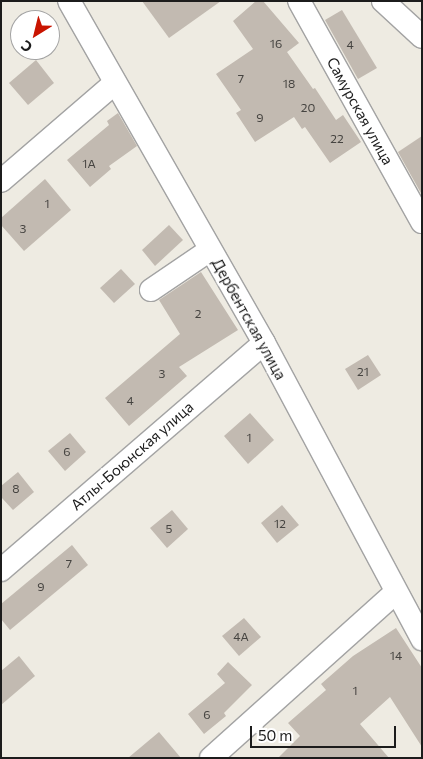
<!DOCTYPE html>
<meta charset="utf-8">
<style>
body{margin:0}
#map{position:relative;width:423px;height:759px;overflow:hidden;background:#eeebe2;font-family:Commissioner,sans-serif}
div>[style]{position:absolute}
.building>*{inset:0;background:#c2bab1}
.roads{filter:drop-shadow(1px 0 #a3a3a3) drop-shadow(-1px 0 #a3a3a3) drop-shadow(0 1px #a3a3a3) drop-shadow(0 -1px #a3a3a3)}
.minor>*{height:22px;margin:-11px;padding:0 11px;transform-origin:11px;border-radius:11px;background:#fff}
span{translate:-50% -50%;white-space:nowrap;text-align:center;line-height:1.15;-webkit-text-stroke:4.5px #fff;paint-order:stroke}
.number-label{font-size:12px;color:#464441}
.number-label span{-webkit-text-stroke-width:0}
.street-label{font-size:15px;color:#1c1c1c}
.frame{position:absolute;inset:0;border:2px solid #1c1c1c;pointer-events:none}
.north{position:absolute;left:10px;top:10px;width:50px;height:50px;box-sizing:border-box;background:#fff;border:1px solid #a4a4a4;border-radius:50%;rotate:216deg;font-size:14px;font-weight:700;line-height:20px;text-align:center;color:#1c1c1c}
.north::after{content:'';display:block;margin:auto;width:18px;height:22px;background:#c91400;clip-path:polygon(50% 0,100% 100%,50% 72%,0 100%)}
.scale{position:absolute;left:250px;top:726px;width:146px;height:22px;box-sizing:border-box;border:2px solid #1c1c1c;border-top:0;padding-left:6px;font-size:15px;line-height:18px;white-space:nowrap;color:#1c1c1c;-webkit-text-stroke:4px #fff;paint-order:stroke}
</style>
<div id="map">
<div class="building">
<div style="clip-path:polygon(142px 1px,221px 1px,169px 38px)"></div>
<div style="clip-path:polygon(256px 1px,263px 1px,299px 43px,287px 52px,313px 89px,315px 88px,336px 120px,343px 115px,361px 142px,330px 163px,305px 127px,302px 129px,294px 117px,255px 142px,236px 113px,241px 110px,216px 74px,253px 49px,233px 21px)"></div>
<div style="clip-path:polygon(342px 10px,377px 68px,358px 79px,325px 20px)"></div>
<div style="clip-path:polygon(36px 60px,54px 83px,28px 105px,9px 83px)"></div>
<div style="clip-path:polygon(118px 113px,137px 146px,109px 166px,111px 169px,90px 187px,67px 160px,109px 125px,107px 121px)"></div>
<div style="clip-path:polygon(422px 136px,422px 195px,398px 152px)"></div>
<div style="clip-path:polygon(45px 179px,71px 210px,24px 251px,1px 225px,1px 218px)"></div>
<div style="clip-path:polygon(169px 225px,183px 240px,155px 266px,142px 250px)"></div>
<div style="clip-path:polygon(121px 269px,135px 284px,114px 303px,100px 288px)"></div>
<div style="clip-path:polygon(201px 272px,238px 330px,179px 367px,187px 376px,129px 426px,105px 398px,180px 334px,159px 300px)"></div>
<div style="clip-path:polygon(368px 355px,381px 375px,358px 390px,345px 369px)"></div>
<div style="clip-path:polygon(250px 413px,274px 440px,248px 464px,224px 436px)"></div>
<div style="clip-path:polygon(70px 433px,86px 452px,65px 471px,48px 451px)"></div>
<div style="clip-path:polygon(18px 472px,34px 492px,13px 510px,1px 497px,1px 486px)"></div>
<div style="clip-path:polygon(282px 505px,299px 525px,277px 543px,261px 523px)"></div>
<div style="clip-path:polygon(172px 510px,188px 529px,167px 548px,150px 528px)"></div>
<div style="clip-path:polygon(72px 545px,88px 565px,10px 630px,1px 619px,1px 604px)"></div>
<div style="clip-path:polygon(244px 618px,261px 637px,239px 656px,222px 636px)"></div>
<div style="clip-path:polygon(396px 628px,422px 668px,422px 747px,390px 697px,360px 724px,389px 758px,278px 758px,300px 736px,288px 723px,326px 690px,321px 684px,353px 656px)"></div>
<div style="clip-path:polygon(19px 656px,35px 676px,1px 705px,1px 671px)"></div>
<div style="clip-path:polygon(228px 662px,252px 685px,224px 713px,226px 716px,204px 734px,188px 714px,225px 683px,217px 674px)"></div>
<div style="clip-path:polygon(159px 732px,181px 758px,128px 758px)"></div>
</div>
<div class="roads">
<div class="minor">
<div style="left:69px;top:1px;width:394px;rotate:60.3deg"></div>
<div style="left:264px;top:343px;width:336px;rotate:61.9deg"></div>
<div style="left:299px;top:1px;width:253px;rotate:60.9deg"></div>
<div style="left:383px;top:1px;width:53px;rotate:42.7deg"></div>
<div style="left:1px;top:181px;width:150px;rotate:-40.7deg"></div>
<div style="left:151px;top:290px;width:71px;rotate:-34.1deg"></div>
<div style="left:1px;top:570px;width:347px;rotate:-40.8deg"></div>
<div style="left:211px;top:758px;width:247px;rotate:-41.9deg"></div>
</div>
</div>
<div class="number-label">
<span style="left:276px;top:44px">16</span>
<span style="left:350px;top:45px">4</span>
<span style="left:241px;top:79px">7</span>
<span style="left:289px;top:84px">18</span>
<span style="left:308px;top:108px">20</span>
<span style="left:260px;top:118px">9</span>
<span style="left:337px;top:139px">22</span>
<span style="left:89px;top:164px">1А</span>
<span style="left:47px;top:204px">1</span>
<span style="left:23px;top:229px">3</span>
<span style="left:198px;top:314px">2</span>
<span style="left:363px;top:372px">21</span>
<span style="left:162px;top:374px">3</span>
<span style="left:130px;top:401px">4</span>
<span style="left:249px;top:438px">1</span>
<span style="left:67px;top:452px">6</span>
<span style="left:16px;top:489px">8</span>
<span style="left:280px;top:524px">12</span>
<span style="left:169px;top:529px">5</span>
<span style="left:69px;top:564px">7</span>
<span style="left:41px;top:587px">9</span>
<span style="left:241px;top:637px">4А</span>
<span style="left:396px;top:656px">14</span>
<span style="left:355px;top:691px">1</span>
<span style="left:207px;top:715px">6</span>
</div>
<div class="street-label">
<span style="left:360px;top:111px;rotate:61deg">Самурская улица</span>
<span style="left:249px;top:319px;rotate:61deg">Дербентская улица</span>
<span style="left:132px;top:456px;rotate:-41deg">Атлы-Боюнская улица</span>
</div>
<div class="frame"></div>
<div class="north">С</div>
<div class="scale">50 m</div>
</div>
